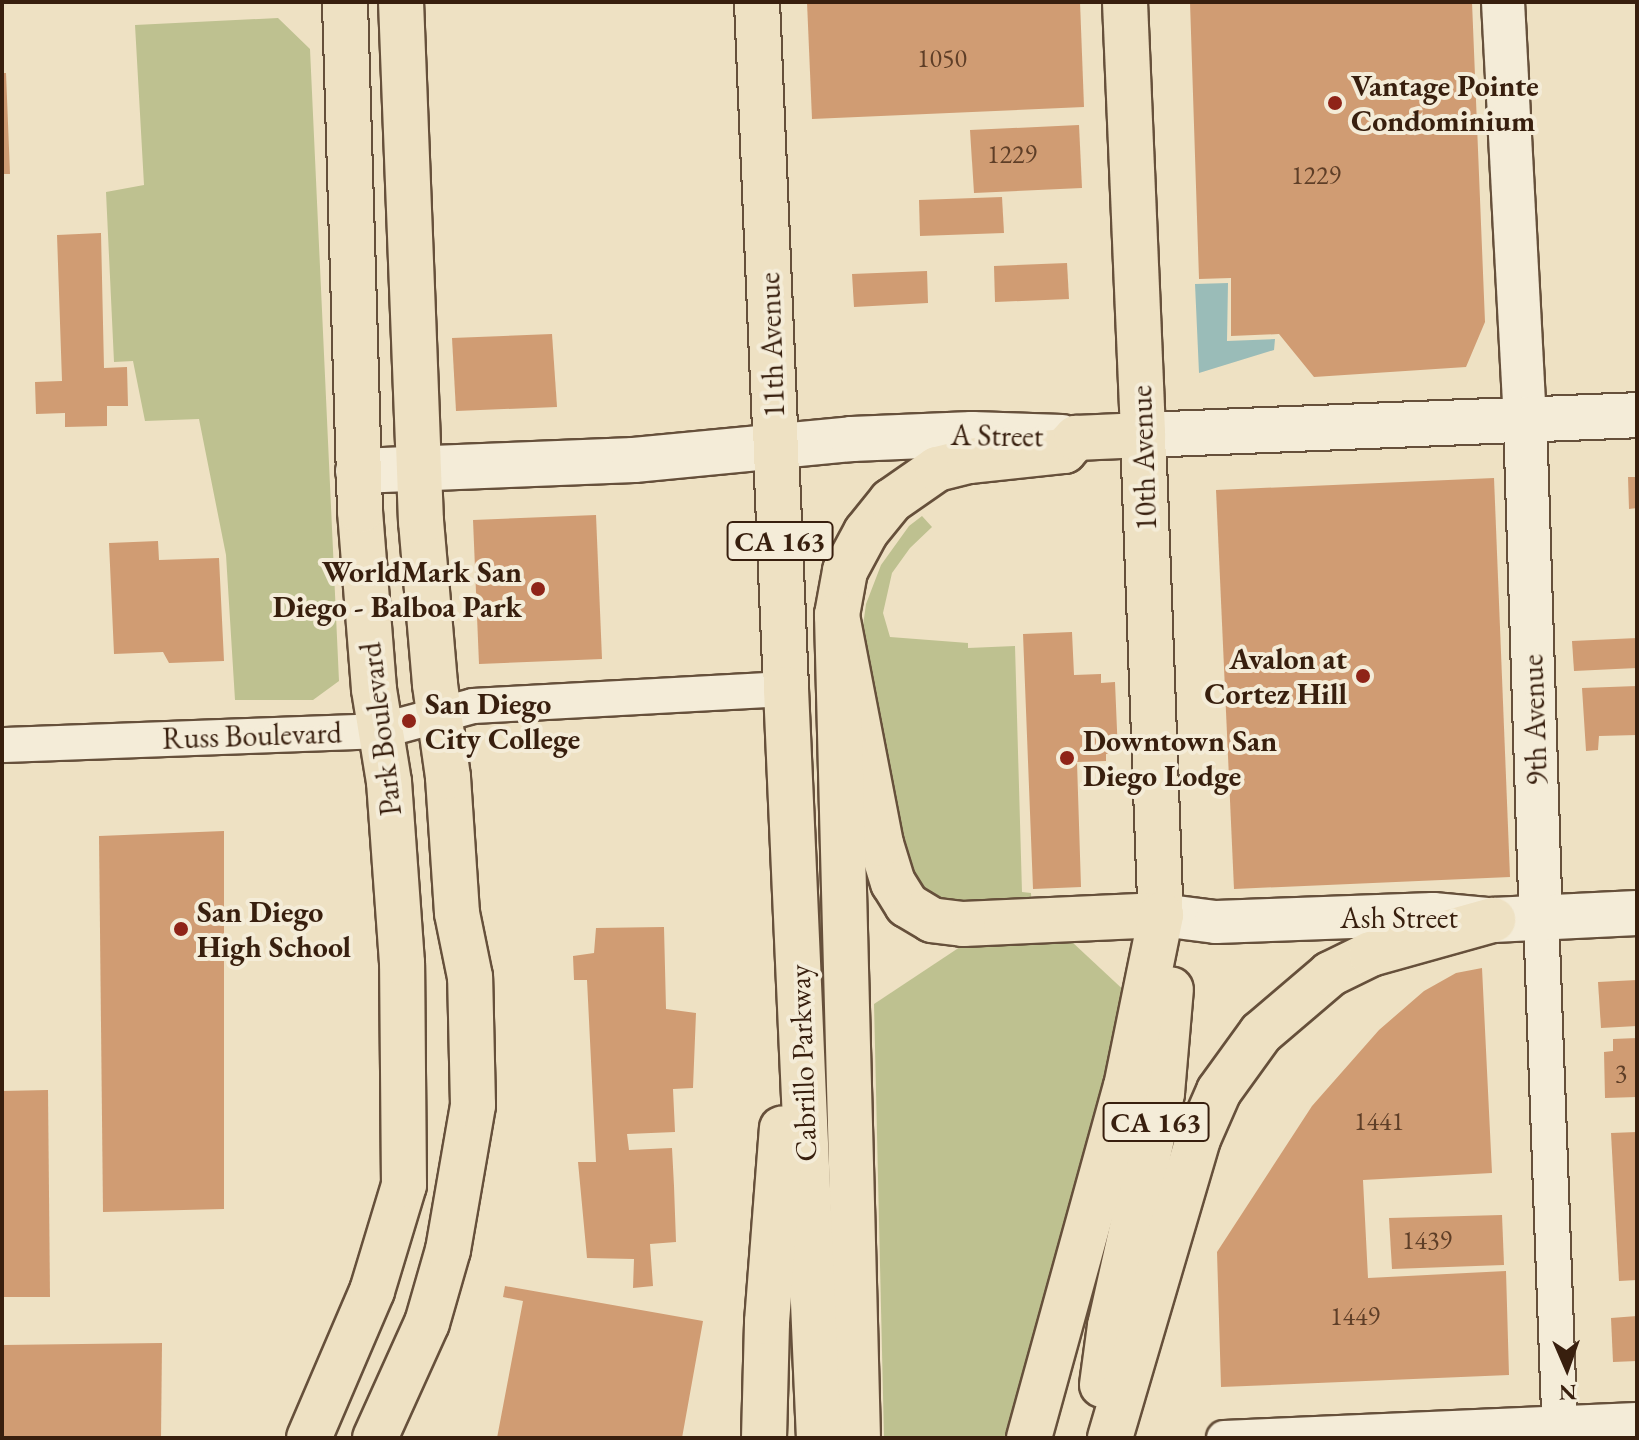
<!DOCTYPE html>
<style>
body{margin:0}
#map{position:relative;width:1639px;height:1440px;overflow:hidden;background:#eee1c3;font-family:"EB Garamond",serif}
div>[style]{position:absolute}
.green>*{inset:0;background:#bec190}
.water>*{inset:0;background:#9abcb8}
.building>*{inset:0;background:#d09c73}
.roads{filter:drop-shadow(2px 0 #66503b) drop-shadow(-2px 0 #66503b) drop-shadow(0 2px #66503b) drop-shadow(0 -2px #66503b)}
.minor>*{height:34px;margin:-17px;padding:0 17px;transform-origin:17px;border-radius:17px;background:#f4ecd8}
.tertiary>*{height:42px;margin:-21px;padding:0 21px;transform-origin:21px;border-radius:21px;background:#f4ecd8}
.secondary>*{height:44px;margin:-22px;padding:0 22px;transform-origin:22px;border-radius:22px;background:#f4ecd8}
.primary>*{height:44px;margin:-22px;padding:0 22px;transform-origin:22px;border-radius:22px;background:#eee1c3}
.motorway>*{height:44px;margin:-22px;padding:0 22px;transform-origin:22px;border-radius:22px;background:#eee1c3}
.dots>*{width:22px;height:22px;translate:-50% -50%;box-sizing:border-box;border:4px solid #f4ecd8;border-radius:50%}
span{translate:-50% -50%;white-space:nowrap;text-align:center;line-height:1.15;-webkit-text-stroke:8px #f4ecd8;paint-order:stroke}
.number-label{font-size:26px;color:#5e3e27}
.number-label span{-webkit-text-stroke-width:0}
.shield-label span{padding:2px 6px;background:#f4ecd8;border:2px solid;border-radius:6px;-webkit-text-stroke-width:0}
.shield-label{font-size:28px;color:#381f0e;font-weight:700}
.poi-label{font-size:30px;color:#381f0e;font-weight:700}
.left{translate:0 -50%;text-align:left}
.right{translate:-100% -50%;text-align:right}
.street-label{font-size:30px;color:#381f0e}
.frame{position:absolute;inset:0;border:4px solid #381f0e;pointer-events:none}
.north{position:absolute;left:1527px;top:1328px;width:80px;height:80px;-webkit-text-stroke:6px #f4ecd8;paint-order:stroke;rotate:178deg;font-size:22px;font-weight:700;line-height:32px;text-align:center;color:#381f0e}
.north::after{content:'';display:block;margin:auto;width:28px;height:36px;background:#381f0e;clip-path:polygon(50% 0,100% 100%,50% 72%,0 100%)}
</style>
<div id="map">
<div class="green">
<div style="clip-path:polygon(278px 18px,310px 49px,339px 681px,313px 700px,235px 700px,226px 555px,199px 419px,145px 421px,133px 361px,114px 362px,106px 192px,144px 185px,135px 25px)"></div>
<div style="clip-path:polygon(922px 516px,932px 527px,910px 548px,892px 573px,883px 613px,890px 637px,968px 643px,968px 648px,1015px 646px,1022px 892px,1031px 893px,1032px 909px,953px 904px,931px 895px,909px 879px,862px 633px,866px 604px,881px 565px,909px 526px)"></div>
<div style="clip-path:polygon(1071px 941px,1130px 996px,1061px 1268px,1006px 1438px,884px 1438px,874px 1004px,963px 945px)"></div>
</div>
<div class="water">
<div style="clip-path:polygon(1228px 283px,1227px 341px,1275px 339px,1274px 350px,1199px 373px,1195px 284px)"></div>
</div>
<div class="building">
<div style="clip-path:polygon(807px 2px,1080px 2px,1084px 107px,812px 119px)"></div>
<div style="clip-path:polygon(1190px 2px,1472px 2px,1485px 322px,1466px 367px,1314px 377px,1279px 334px,1231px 336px,1231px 278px,1199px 279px)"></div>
<div style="clip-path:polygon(2px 73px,6px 73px,10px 174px,2px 174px)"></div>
<div style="clip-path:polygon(1079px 125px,1082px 188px,974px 193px,970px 130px)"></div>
<div style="clip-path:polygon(1002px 197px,1004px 233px,920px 236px,919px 200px)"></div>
<div style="clip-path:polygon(101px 233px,104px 368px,127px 367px,128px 406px,107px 406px,107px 426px,65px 427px,65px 413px,36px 414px,35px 382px,62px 381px,57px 235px)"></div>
<div style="clip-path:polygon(1067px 263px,1069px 299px,995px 302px,994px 266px)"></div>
<div style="clip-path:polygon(927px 271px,928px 303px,854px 307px,852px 274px)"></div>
<div style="clip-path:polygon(552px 334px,557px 407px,456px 411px,452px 338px)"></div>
<div style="clip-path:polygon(1628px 477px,1637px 477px,1637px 508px,1629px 509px)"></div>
<div style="clip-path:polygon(1494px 478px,1510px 877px,1234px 889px,1216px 490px)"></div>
<div style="clip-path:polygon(596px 515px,602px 659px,479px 664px,473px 520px)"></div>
<div style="clip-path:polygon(158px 541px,159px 560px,219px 558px,224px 661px,169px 663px,163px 652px,114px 654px,109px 543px)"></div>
<div style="clip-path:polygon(1072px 632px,1074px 675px,1101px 674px,1101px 683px,1115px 682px,1118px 754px,1106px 754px,1106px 761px,1077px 762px,1081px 887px,1033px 889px,1023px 634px)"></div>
<div style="clip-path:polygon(1637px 638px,1637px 668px,1574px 671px,1572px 641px)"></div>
<div style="clip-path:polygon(1637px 686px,1637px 735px,1599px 736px,1598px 750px,1586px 751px,1582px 688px)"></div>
<div style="clip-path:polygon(224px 831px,224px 1209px,103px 1212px,99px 836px)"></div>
<div style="clip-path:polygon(664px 927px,666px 1009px,696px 1013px,693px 1088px,673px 1089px,675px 1132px,627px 1134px,629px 1150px,672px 1148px,674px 1186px,676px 1242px,650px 1244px,653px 1286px,633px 1288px,634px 1259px,587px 1258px,578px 1162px,596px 1162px,587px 980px,574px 980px,573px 956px,594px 953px,596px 928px)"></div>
<div style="clip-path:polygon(1482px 968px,1492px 1173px,1363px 1180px,1368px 1278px,1506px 1271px,1509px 1375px,1221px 1387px,1217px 1252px,1312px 1106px,1379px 1030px,1424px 991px,1456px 973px)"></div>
<div style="clip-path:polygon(1637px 980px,1637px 1026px,1601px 1028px,1598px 982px)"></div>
<div style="clip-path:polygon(1637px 1038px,1637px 1097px,1605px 1098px,1604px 1052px,1613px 1051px,1613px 1039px)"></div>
<div style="clip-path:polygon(48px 1090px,50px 1297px,2px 1297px,2px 1091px)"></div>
<div style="clip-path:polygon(1637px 1132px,1637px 1280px,1619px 1281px,1611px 1133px)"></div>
<div style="clip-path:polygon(1502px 1215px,1504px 1265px,1392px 1269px,1389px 1218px)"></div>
<div style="clip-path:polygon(505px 1286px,703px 1321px,682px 1438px,497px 1438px,523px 1301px,503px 1297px)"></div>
<div style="clip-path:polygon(1637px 1316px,1637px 1361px,1613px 1362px,1611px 1318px)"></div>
<div style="clip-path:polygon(162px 1343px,161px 1438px,2px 1438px,2px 1345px)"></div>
</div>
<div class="roads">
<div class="minor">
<div style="left:2px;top:745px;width:378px;rotate:-2.1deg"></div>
<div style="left:380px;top:731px;width:96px;rotate:-15deg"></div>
<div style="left:473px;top:706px;width:313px;rotate:-3.1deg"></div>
<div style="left:1541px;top:916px;width:522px;rotate:87.92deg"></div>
<div style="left:1224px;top:1438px;width:413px;rotate:-2.5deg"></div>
</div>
<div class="tertiary">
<div style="left:1503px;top:2px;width:417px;rotate:87deg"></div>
<div style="left:1525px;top:418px;width:498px;rotate:88.2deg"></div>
<div style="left:1161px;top:915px;width:55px;rotate:7.3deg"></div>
<div style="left:1216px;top:922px;width:217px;rotate:-2.1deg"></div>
<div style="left:1433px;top:914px;width:54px;rotate:5.3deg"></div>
</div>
<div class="secondary">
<div style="left:1143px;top:435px;width:494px;rotate:-2.3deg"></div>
<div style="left:358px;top:471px;width:276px;rotate:-2.3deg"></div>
<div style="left:634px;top:460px;width:219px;rotate:-5.5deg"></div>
<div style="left:852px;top:439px;width:120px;rotate:-2.4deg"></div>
<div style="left:972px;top:434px;width:90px;rotate:1.9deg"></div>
<div style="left:1493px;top:920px;width:144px;rotate:-2.8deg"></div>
</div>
<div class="primary">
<div style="left:757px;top:2px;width:688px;rotate:87.58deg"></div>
<div style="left:1125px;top:2px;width:433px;rotate:87.6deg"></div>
<div style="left:1143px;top:435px;width:480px;rotate:87.9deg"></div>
<div style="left:1161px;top:915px;width:198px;rotate:177.4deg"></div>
<div style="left:963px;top:924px;width:31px;rotate:-173deg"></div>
<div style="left:932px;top:920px;width:29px;rotate:-149deg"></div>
<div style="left:907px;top:905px;width:26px;rotate:-122deg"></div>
<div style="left:893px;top:883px;width:41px;rotate:-107.1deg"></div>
<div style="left:881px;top:844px;width:233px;rotate:-100.9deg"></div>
<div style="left:837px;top:615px;width:45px;rotate:-79.7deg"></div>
<div style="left:845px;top:571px;width:44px;rotate:-61.7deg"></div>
<div style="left:866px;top:532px;width:40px;rotate:-51deg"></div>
<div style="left:891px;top:501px;width:56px;rotate:-34.8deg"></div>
<div style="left:937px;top:469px;width:33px;rotate:-14deg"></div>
<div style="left:969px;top:461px;width:96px;rotate:-6deg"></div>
<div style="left:1064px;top:451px;width:18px;rotate:-47deg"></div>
<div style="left:1076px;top:438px;width:67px;rotate:-2.6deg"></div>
<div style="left:309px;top:1438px;width:160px;rotate:-66.8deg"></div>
<div style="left:372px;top:1291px;width:111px;rotate:-73.2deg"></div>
<div style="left:404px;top:1185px;width:222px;rotate:-90.5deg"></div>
<div style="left:402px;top:963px;width:181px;rotate:-94.1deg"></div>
<div style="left:389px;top:782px;width:94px;rotate:-99.2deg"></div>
<div style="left:374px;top:689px;width:179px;rotate:-94.5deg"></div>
<div style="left:360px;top:511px;width:509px;rotate:-91.69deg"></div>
<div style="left:375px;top:1438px;width:126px;rotate:-65.7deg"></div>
<div style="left:427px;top:1323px;width:76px;rotate:-74deg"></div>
<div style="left:448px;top:1250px;width:147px;rotate:-80.2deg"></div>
<div style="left:473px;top:1105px;width:128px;rotate:-91.3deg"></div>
<div style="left:470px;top:977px;width:65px;rotate:-101.5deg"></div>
<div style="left:457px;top:913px;width:136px;rotate:-93.8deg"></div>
<div style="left:448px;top:777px;width:94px;rotate:-98deg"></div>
<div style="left:435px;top:684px;width:163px;rotate:-94.9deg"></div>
<div style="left:421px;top:522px;width:520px;rotate:-92.2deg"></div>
</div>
<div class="motorway">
<div style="left:837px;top:615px;width:823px;rotate:88.54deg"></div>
<div style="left:786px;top:689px;width:750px;rotate:87.48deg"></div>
<div style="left:1102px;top:1385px;width:60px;rotate:-82.3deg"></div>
<div style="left:1110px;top:1326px;width:239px;rotate:-77.4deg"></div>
<div style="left:1162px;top:1093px;width:104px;rotate:-85.1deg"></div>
<div style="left:764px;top:1438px;width:116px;rotate:-88.5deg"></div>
<div style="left:767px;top:1322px;width:194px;rotate:-85.6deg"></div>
<div style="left:1029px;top:1438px;width:364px;rotate:-74.6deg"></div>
<div style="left:1126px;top:1087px;width:176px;rotate:-78.5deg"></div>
<div style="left:1110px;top:1438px;width:312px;rotate:-73.6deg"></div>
<div style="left:1198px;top:1139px;width:52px;rotate:-66.4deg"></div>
<div style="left:1219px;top:1091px;width:72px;rotate:-54.1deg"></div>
<div style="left:1261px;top:1033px;width:91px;rotate:-40.5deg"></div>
<div style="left:1330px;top:974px;width:46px;rotate:-26deg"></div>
<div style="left:1371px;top:954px;width:127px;rotate:-15.6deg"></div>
</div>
</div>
<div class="dots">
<div style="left:1335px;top:103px;background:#8f2418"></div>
<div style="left:538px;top:589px;background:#8f2418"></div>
<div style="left:1363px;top:676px;background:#8f2418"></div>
<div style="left:409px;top:721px;background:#8f2418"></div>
<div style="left:1067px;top:758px;background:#8f2418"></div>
<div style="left:181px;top:929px;background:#8f2418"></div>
</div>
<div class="number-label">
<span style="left:942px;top:59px">1050</span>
<span style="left:1012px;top:155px">1229</span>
<span style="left:1316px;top:176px">1229</span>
<span style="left:1621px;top:1074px">3</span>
<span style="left:1379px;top:1122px">1441</span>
<span style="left:1427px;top:1241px">1439</span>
<span style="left:1355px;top:1317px">1449</span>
</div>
<div class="shield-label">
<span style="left:780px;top:541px">CA 163</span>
<span style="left:1156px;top:1122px">CA 163</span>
</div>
<div class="poi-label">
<span class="left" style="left:1351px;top:103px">Vantage Pointe<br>Condominium</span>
<span class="right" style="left:522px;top:589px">WorldMark San<br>Diego - Balboa Park</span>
<span class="right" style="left:1347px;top:676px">Avalon at<br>Cortez Hill</span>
<span class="left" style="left:425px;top:721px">San Diego<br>City College</span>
<span class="left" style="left:1083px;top:758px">Downtown San<br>Diego Lodge</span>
<span class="left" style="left:197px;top:929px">San Diego<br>High School</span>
</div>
<div class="street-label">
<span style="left:772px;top:345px;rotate:-92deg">11th Avenue</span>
<span style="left:997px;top:436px;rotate:1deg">A Street</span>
<span style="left:1144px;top:458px;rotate:-92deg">10th Avenue</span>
<span style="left:1535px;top:720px;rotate:-92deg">9th Avenue</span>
<span style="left:381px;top:729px;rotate:-97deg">Park Boulevard</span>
<span style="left:252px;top:736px;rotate:-2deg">Russ Boulevard</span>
<span style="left:1399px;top:918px">Ash Street</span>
<span style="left:803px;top:1063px;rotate:-92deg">Cabrillo Parkway</span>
</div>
<div class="frame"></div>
<div class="north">N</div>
</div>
